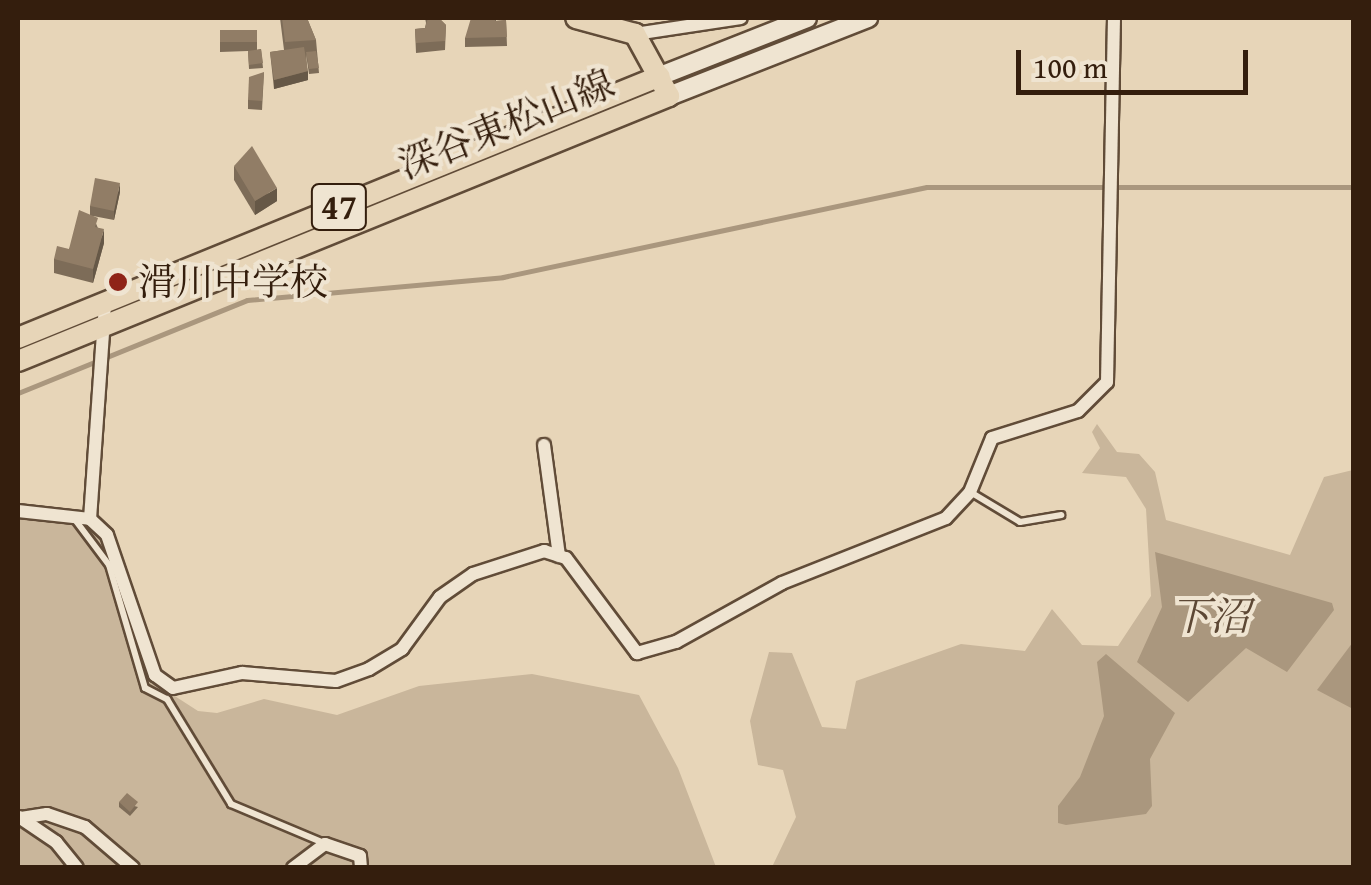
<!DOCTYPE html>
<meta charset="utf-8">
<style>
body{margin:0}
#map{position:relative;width:1371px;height:885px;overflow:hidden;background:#e7d5b8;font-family:"Gentium Book Plus","Noto Serif JP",serif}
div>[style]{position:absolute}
.green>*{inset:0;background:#c9b69b}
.water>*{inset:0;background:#aa977e}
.stream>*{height:5px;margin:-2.5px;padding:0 2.5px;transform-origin:2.5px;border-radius:2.5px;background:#aa977e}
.roads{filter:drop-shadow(2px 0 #614c38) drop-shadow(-2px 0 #614c38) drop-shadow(0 2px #614c38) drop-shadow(0 -2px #614c38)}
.lane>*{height:6px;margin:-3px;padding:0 3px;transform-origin:3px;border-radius:3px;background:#efe4d1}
.street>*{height:12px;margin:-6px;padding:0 6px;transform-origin:6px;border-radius:6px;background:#efe4d1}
.secondary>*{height:18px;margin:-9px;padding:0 9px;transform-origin:9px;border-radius:9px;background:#efe4d1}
.primary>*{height:20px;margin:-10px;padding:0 10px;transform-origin:10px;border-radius:10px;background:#e7d5b8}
.wall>*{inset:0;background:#7d6c58}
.shaded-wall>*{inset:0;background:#665847}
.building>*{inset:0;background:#917d66}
.dots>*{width:28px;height:28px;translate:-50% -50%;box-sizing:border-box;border:5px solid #efe4d1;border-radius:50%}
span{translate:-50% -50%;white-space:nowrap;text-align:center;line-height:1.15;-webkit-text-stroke:8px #efe4d1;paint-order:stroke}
.shield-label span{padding:2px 8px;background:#efe4d1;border:2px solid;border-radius:8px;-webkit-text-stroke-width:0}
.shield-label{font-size:35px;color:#341e0d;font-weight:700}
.street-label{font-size:38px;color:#341e0d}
.poi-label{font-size:38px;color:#341e0d}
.left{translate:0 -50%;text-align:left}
.water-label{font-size:40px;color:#5d4835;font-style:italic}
.frame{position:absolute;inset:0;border:20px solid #341e0d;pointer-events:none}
.scale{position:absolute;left:1016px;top:50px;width:232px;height:45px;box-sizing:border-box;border:5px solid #341e0d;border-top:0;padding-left:12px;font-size:30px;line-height:35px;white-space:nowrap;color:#341e0d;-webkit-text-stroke:8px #efe4d1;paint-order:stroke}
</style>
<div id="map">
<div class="green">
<div style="clip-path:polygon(1097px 424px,1117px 452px,1139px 454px,1155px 472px,1166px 520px,1290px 555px,1324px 477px,1353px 470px,1353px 867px,772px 867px,796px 817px,783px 770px,758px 765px,750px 721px,769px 652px,792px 653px,822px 727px,846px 729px,856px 681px,961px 644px,1025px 651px,1052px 609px,1082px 645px,1118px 646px,1151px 596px,1146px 509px,1126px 477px,1082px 473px,1100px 448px,1092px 432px)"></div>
<div style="clip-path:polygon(18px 519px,85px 525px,103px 540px,153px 682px,198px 711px,217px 713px,264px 699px,337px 715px,419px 686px,532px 674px,639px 695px,678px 768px,716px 867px,18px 868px)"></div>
</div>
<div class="water">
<div style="clip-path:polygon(1155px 552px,1332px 603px,1334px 610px,1287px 672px,1246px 648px,1188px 702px,1137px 662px,1162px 607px)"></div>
<div style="clip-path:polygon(1353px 642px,1353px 709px,1317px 690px)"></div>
<div style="clip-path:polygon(1106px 654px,1175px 713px,1150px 759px,1152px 806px,1146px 814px,1066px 825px,1058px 823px,1058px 806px,1080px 777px,1104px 716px,1097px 662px)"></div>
</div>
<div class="stream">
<div style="left:18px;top:393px;width:247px;rotate:-22.1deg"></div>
<div style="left:247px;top:300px;width:257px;rotate:-5.1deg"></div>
<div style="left:503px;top:277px;width:433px;rotate:-12deg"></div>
<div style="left:927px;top:187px;width:427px"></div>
</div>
<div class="roads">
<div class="lane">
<div style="left:972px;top:493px;width:56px;rotate:31.1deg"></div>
<div style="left:1020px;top:522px;width:42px;rotate:-9.7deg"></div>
<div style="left:76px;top:521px;width:55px;rotate:53.1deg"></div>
<div style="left:109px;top:565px;width:128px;rotate:73.7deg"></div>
<div style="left:145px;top:688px;width:25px;rotate:27deg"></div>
<div style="left:167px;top:699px;width:123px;rotate:58.6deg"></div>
<div style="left:231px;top:804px;width:101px;rotate:22.8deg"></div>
</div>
<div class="street">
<div style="left:635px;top:34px;width:107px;rotate:-8.6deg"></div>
<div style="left:544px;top:445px;width:112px;rotate:82.3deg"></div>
<div style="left:18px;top:511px;width:72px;rotate:6.3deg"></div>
<div style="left:90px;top:519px;width:23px;rotate:43deg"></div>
<div style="left:107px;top:535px;width:148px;rotate:71.1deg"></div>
<div style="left:155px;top:675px;width:22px;rotate:36deg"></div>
<div style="left:173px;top:688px;width:71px;rotate:-12.3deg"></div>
<div style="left:242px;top:673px;width:94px;rotate:4.9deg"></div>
<div style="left:336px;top:681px;width:35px;rotate:-20deg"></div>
<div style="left:369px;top:669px;width:39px;rotate:-31deg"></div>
<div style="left:402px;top:649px;width:64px;rotate:-53.8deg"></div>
<div style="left:440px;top:597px;width:40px;rotate:-34.9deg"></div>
<div style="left:473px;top:574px;width:75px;rotate:-17.9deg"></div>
<div style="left:544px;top:551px;width:23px;rotate:18deg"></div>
<div style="left:566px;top:558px;width:119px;rotate:53.2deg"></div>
<div style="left:637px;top:653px;width:41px;rotate:-15.8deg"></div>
<div style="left:676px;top:642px;width:121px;rotate:-29.1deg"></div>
<div style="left:782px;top:583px;width:176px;rotate:-21.6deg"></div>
<div style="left:946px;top:518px;width:35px;rotate:-47deg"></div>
<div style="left:970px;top:492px;width:58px;rotate:-67.8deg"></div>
<div style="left:992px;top:438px;width:90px;rotate:-17.4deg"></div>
<div style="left:1078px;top:411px;width:41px;rotate:-45deg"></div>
<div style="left:1107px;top:382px;width:364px;rotate:-88.9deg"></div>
<div style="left:90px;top:519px;width:218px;rotate:-86deg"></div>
<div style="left:19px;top:817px;width:45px;rotate:34deg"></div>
<div style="left:56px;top:842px;width:33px;rotate:51deg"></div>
<div style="left:21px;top:818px;width:26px;rotate:-9deg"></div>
<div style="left:47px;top:814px;width:40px;rotate:18.9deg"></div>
<div style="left:85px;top:827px;width:63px;rotate:40.5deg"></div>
<div style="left:293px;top:868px;width:40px;rotate:-37deg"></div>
<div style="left:325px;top:844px;width:37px;rotate:19deg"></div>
<div style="left:360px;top:856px;width:12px;rotate:85deg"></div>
</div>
<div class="secondary">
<div style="left:660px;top:76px;width:158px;rotate:-21.5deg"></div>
<div style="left:669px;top:96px;width:214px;rotate:-21.4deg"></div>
</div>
<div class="primary">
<div style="left:18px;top:338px;width:693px;rotate:-22.2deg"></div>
<div style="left:18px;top:361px;width:703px;rotate:-22.15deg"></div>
<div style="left:669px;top:96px;width:71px;rotate:-118.7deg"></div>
<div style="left:635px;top:34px;width:61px;rotate:-164.8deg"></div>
</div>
</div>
<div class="wall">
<div style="clip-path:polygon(280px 18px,307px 18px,316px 40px,319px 73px,309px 74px,306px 54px,308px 80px,274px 89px,270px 52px,284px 50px)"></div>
<div style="clip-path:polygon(425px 18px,439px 18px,446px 25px,445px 50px,416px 53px,415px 29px,425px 28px,426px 23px)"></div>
<div style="clip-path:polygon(496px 18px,496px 21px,506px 20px,507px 46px,465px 47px,465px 38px)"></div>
<div style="clip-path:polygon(220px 30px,257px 30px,257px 50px,261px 49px,263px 68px,249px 69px,248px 51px,220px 52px)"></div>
<div style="clip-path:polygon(264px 72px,262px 110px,248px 109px,248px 100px)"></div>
<div style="clip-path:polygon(234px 166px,277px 201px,255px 215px,234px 180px)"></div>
<div style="clip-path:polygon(120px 192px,114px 220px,93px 216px,104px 243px,93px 283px,54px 273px,54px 259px,69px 249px,90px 215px,90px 206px)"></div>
<div style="clip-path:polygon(119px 802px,138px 807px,130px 816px,119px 807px)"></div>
</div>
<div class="shaded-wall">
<div style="clip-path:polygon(308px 71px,308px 80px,274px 89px,274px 80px)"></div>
<div style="clip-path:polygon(120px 183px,120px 192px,114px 220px,114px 211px)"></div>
<div style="clip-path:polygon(277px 188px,277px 201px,255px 215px,255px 201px)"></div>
<div style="clip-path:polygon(104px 229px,104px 243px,93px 283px,93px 269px)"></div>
</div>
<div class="building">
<div style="clip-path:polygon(282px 18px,307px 18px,316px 40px,285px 42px)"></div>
<div style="clip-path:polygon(428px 18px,439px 18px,446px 25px,445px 41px,416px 43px,415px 29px,425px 28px)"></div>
<div style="clip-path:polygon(471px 18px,495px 18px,495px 21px,506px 20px,507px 37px,465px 38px)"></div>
<div style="clip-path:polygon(220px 30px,257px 30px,257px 42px,220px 42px)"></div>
<div style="clip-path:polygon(304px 47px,308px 71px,274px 80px,270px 52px)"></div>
<div style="clip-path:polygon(261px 49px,263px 63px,249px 65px,248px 51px)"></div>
<div style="clip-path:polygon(316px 51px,319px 68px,309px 69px,306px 52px)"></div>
<div style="clip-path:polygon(264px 72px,262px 101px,248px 100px,249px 77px)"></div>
<div style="clip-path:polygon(252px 146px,277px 188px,255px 201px,234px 166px)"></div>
<div style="clip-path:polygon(95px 178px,120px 183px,114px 211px,90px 206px)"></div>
<div style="clip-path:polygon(79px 210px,98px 218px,95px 227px,104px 229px,93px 269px,54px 259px,57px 246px,69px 249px)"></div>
<div style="clip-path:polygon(127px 793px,138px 802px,130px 812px,119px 802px)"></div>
</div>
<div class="dots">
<div style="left:118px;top:282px;background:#8f2418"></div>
</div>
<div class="shield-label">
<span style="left:339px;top:207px">47</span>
</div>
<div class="street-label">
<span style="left:506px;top:124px;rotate:-22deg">深谷東松山線</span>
</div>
<div class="poi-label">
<span class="left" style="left:138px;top:282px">滑川中学校</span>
</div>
<div class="water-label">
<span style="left:1210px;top:616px">下沼</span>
</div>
<div class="frame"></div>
<div class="scale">100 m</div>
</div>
